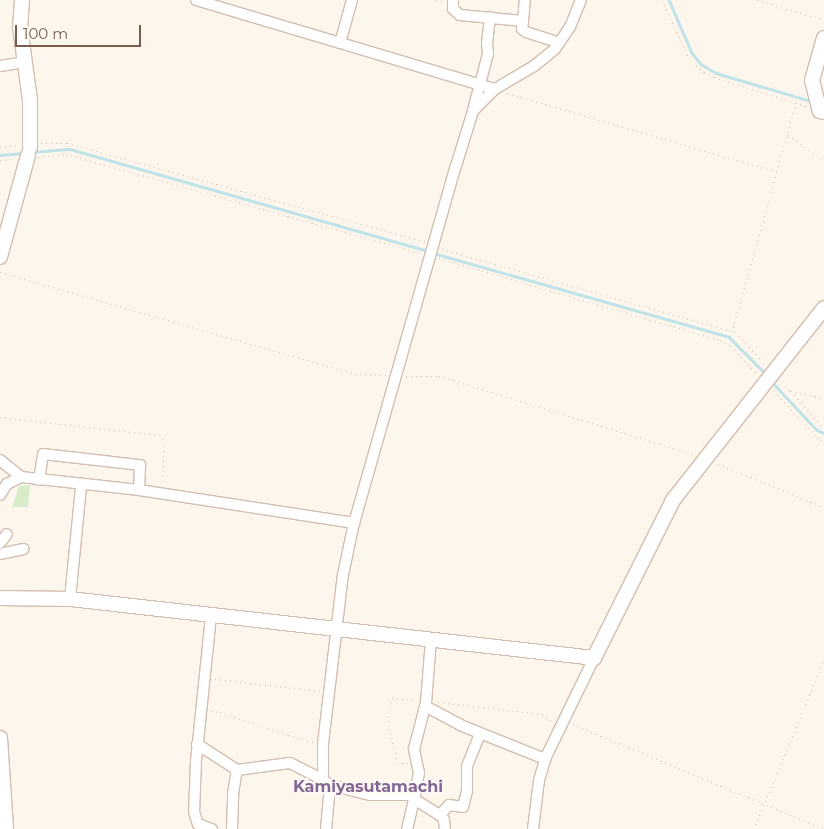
<!DOCTYPE html>
<style>
body{margin:0}
#map{position:relative;width:824px;height:829px;overflow:hidden;background:#fdf6ec;font-family:Montserrat,sans-serif}
div>[style]{position:absolute}
.green>*{inset:0;background:#d8ecc9}
.stream>*{height:2.5px;margin:-1.25px;padding:0 1.25px;transform-origin:1.25px;border-radius:1.25px;background:#bfe3e8}
.path>*{height:1px;margin-top:-0.5px;transform-origin:0;background:repeating-linear-gradient(90deg,#d9b8a5 0 1px,transparent 0 5px)}
.roads{filter:drop-shadow(1px 0 #d1beb0) drop-shadow(-1px 0 #d1beb0) drop-shadow(0 1px #d1beb0) drop-shadow(0 -1px #d1beb0)}
.street>*{height:10px;margin:-5px;padding:0 5px;transform-origin:5px;border-radius:5px;background:#fff}
.secondary>*{height:14px;margin:-7px;padding:0 7px;transform-origin:7px;border-radius:7px;background:#fff}
span{translate:-50% -50%;white-space:nowrap;text-align:center;line-height:1.15;-webkit-text-stroke:4px #fffaf3;paint-order:stroke}
.quarter-label{font-size:16px;color:#846695;font-weight:700}
.scale{position:absolute;left:15px;top:25px;width:126px;height:22px;box-sizing:border-box;border:2px solid #7a5c4d;border-top:0;padding-left:6px;font-size:15px;line-height:18px;white-space:nowrap;color:#7a5c4d;-webkit-text-stroke:4px #fffaf3;paint-order:stroke}
</style>
<div id="map">
<div class="green">
<div style="clip-path:polygon(30px 485px,28px 507px,12px 507px,19px 486px)"></div>
</div>
<div class="stream">
<div style="left:669px;top:0;width:58px;rotate:66.5deg"></div>
<div style="left:692px;top:53px;width:14px;rotate:51deg"></div>
<div style="left:701px;top:64px;width:17px;rotate:31deg"></div>
<div style="left:716px;top:73px;width:99px;rotate:16.4deg"></div>
<div style="left:33px;top:152px;width:37px;rotate:-5deg"></div>
<div style="left:70px;top:149px;width:372px;rotate:15.9deg"></div>
<div style="left:0;top:155px;width:25px;rotate:-5deg"></div>
<div style="left:433px;top:253px;width:308px;rotate:15.8deg"></div>
<div style="left:729px;top:337px;width:51px;rotate:45deg"></div>
<div style="left:773px;top:383px;width:64px;rotate:46.9deg"></div>
<div style="left:817px;top:430px;width:8px;rotate:23deg"></div>
</div>
<div class="path">
<div style="left:436px;top:0;width:6px;rotate:9deg"></div>
<div style="left:662px;top:0;width:64px;rotate:65deg"></div>
<div style="left:689px;top:58px;width:21px;rotate:43deg"></div>
<div style="left:704px;top:72px;width:11px;rotate:27deg"></div>
<div style="left:714px;top:77px;width:99px;rotate:17.7deg"></div>
<div style="left:757px;top:0;width:70px;rotate:16.6deg"></div>
<div style="left:507px;top:93px;width:281px;rotate:16.3deg"></div>
<div style="left:777px;top:172px;width:165px;rotate:105.8deg"></div>
<div style="left:788px;top:135px;width:44px;rotate:34.8deg"></div>
<div style="left:41px;top:143px;width:26px"></div>
<div style="left:67px;top:143px;width:372px;rotate:15.4deg"></div>
<div style="left:0;top:147px;width:19px;rotate:-6deg"></div>
<div style="left:38px;top:157px;width:28px;rotate:-6deg"></div>
<div style="left:66px;top:154px;width:368px;rotate:15.6deg"></div>
<div style="left:0;top:160px;width:14px;rotate:-4deg"></div>
<div style="left:777px;top:171px;width:71px;rotate:-74.4deg"></div>
<div style="left:442px;top:249px;width:305px;rotate:15.8deg"></div>
<div style="left:735px;top:332px;width:44px;rotate:46.8deg"></div>
<div style="left:439px;top:258px;width:293px;rotate:16.3deg"></div>
<div style="left:720px;top:340px;width:13px;rotate:29deg"></div>
<div style="left:731px;top:346px;width:38px;rotate:47deg"></div>
<div style="left:0;top:272px;width:369px;rotate:16deg"></div>
<div style="left:355px;top:374px;width:32px;rotate:2deg"></div>
<div style="left:406px;top:376px;width:33px"></div>
<div style="left:439px;top:376px;width:266px;rotate:17.1deg"></div>
<div style="left:782px;top:382px;width:12px;rotate:48deg"></div>
<div style="left:790px;top:391px;width:35px;rotate:12deg"></div>
<div style="left:774px;top:391px;width:63px;rotate:46.9deg"></div>
<div style="left:817px;top:437px;width:8px;rotate:30deg"></div>
<div style="left:791px;top:391px;width:50px;rotate:48.3deg"></div>
<div style="left:0;top:417px;width:160px;rotate:6.5deg"></div>
<div style="left:159px;top:435px;width:8px;rotate:45deg"></div>
<div style="left:165px;top:441px;width:42px;rotate:94.1deg"></div>
<div style="left:718px;top:464px;width:114px;rotate:22.1deg"></div>
<div style="left:215px;top:679px;width:106px;rotate:6.5deg"></div>
<div style="left:438px;top:702px;width:105px;rotate:6.6deg"></div>
<div style="left:542px;top:714px;width:14px;rotate:36deg"></div>
<div style="left:211px;top:711px;width:9px;rotate:6deg"></div>
<div style="left:220px;top:712px;width:72px;rotate:18.7deg"></div>
<div style="left:288px;top:735px;width:28px;rotate:15deg"></div>
<div style="left:573px;top:724px;width:272px;rotate:22.7deg"></div>
<div style="left:408px;top:763px;width:10px;rotate:180deg"></div>
<div style="left:398px;top:763px;width:38px;rotate:-104deg"></div>
<div style="left:389px;top:726px;width:14px;rotate:-90deg"></div>
<div style="left:389px;top:712px;width:14px;rotate:-78deg"></div>
<div style="left:392px;top:698px;width:24px;rotate:5deg"></div>
<div style="left:754px;top:829px;width:183px;rotate:-67.5deg"></div>
</div>
<div class="roads">
<div class="street">
<div style="left:196px;top:0;width:312px;rotate:16.6deg"></div>
<div style="left:453px;top:0;width:9px;rotate:90deg"></div>
<div style="left:453px;top:9px;width:9px;rotate:41deg"></div>
<div style="left:460px;top:15px;width:63px;rotate:5.4deg"></div>
<div style="left:523px;top:21px;width:21px;rotate:-85deg"></div>
<div style="left:523px;top:21px;width:8px;rotate:97deg"></div>
<div style="left:522px;top:29px;width:5px;rotate:37deg"></div>
<div style="left:526px;top:32px;width:35px;rotate:18deg"></div>
<div style="left:340px;top:43px;width:45px;rotate:-74.4deg"></div>
<div style="left:0;top:66px;width:25px;rotate:-9deg"></div>
<div style="left:473px;top:110px;width:58px;rotate:-75deg"></div>
<div style="left:488px;top:54px;width:11px;rotate:-95deg"></div>
<div style="left:487px;top:43px;width:26px;rotate:-83deg"></div>
<div style="left:0;top:460px;width:27px;rotate:39deg"></div>
<div style="left:21px;top:477px;width:119px;rotate:6.3deg"></div>
<div style="left:139px;top:490px;width:218px;rotate:8.7deg"></div>
<div style="left:39px;top:480px;width:26px;rotate:-81deg"></div>
<div style="left:43px;top:454px;width:98px;rotate:6.5deg"></div>
<div style="left:140px;top:465px;width:25px;rotate:92deg"></div>
<div style="left:0;top:495px;width:13px;rotate:-58deg"></div>
<div style="left:7px;top:484px;width:16px;rotate:-27deg"></div>
<div style="left:0;top:543px;width:11px;rotate:-52deg"></div>
<div style="left:0;top:554px;width:24px;rotate:-12deg"></div>
<div style="left:70px;top:599px;width:114px;rotate:-84.4deg"></div>
<div style="left:211px;top:616px;width:146px;rotate:95.9deg"></div>
<div style="left:196px;top:761px;width:51px;rotate:92.2deg"></div>
<div style="left:194px;top:812px;width:13px;rotate:72deg"></div>
<div style="left:198px;top:824px;width:15px;rotate:20deg"></div>
<div style="left:425px;top:706px;width:40px;rotate:28deg"></div>
<div style="left:460px;top:725px;width:92px;rotate:21.8deg"></div>
<div style="left:197px;top:744px;width:48px;rotate:33deg"></div>
<div style="left:237px;top:770px;width:53px;rotate:-7.5deg"></div>
<div style="left:290px;top:763px;width:37px;rotate:27deg"></div>
<div style="left:330px;top:785px;width:41px;rotate:14deg"></div>
<div style="left:370px;top:795px;width:45px"></div>
<div style="left:415px;top:795px;width:35px;rotate:103deg"></div>
<div style="left:415px;top:795px;width:22px;rotate:-80deg"></div>
<div style="left:419px;top:773px;width:25px;rotate:-102deg"></div>
<div style="left:414px;top:749px;width:48px;rotate:-75.4deg"></div>
<div style="left:426px;top:703px;width:63px;rotate:-85.5deg"></div>
<div style="left:414px;top:799px;width:31px;rotate:32deg"></div>
<div style="left:440px;top:815px;width:6px;rotate:51deg"></div>
<div style="left:444px;top:820px;width:9px;rotate:84deg"></div>
<div style="left:440px;top:815px;width:13px;rotate:-48deg"></div>
<div style="left:449px;top:805px;width:14px;rotate:8deg"></div>
<div style="left:463px;top:807px;width:16px;rotate:-76deg"></div>
<div style="left:467px;top:791px;width:25px;rotate:-90deg"></div>
<div style="left:467px;top:766px;width:35px;rotate:-68deg"></div>
<div style="left:232px;top:829px;width:35px;rotate:-88deg"></div>
<div style="left:233px;top:794px;width:24px;rotate:-81deg"></div>
<div style="left:326px;top:829px;width:44px;rotate:-84.8deg"></div>
<div style="left:330px;top:785px;width:9px;rotate:-144deg"></div>
<div style="left:323px;top:780px;width:36px;rotate:-90deg"></div>
<div style="left:323px;top:744px;width:170px;rotate:-83.3deg"></div>
<div style="left:343px;top:575px;width:53px;rotate:-78.1deg"></div>
<div style="left:354px;top:523px;width:371px;rotate:-74.1deg"></div>
<div style="left:456px;top:166px;width:58px;rotate:-72.8deg"></div>
<div style="left:473px;top:111px;width:31px;rotate:-45deg"></div>
<div style="left:495px;top:89px;width:45px;rotate:-30.5deg"></div>
<div style="left:534px;top:66px;width:27px;rotate:-39deg"></div>
<div style="left:555px;top:49px;width:27px;rotate:-56deg"></div>
<div style="left:570px;top:27px;width:29px;rotate:-68deg"></div>
<div style="left:533px;top:829px;width:49px;rotate:-83deg"></div>
<div style="left:539px;top:780px;width:24px;rotate:-73deg"></div>
<div style="left:546px;top:757px;width:110px;rotate:-64.1deg"></div>
</div>
<div class="secondary">
<div style="left:22px;top:0;width:27px;rotate:94deg"></div>
<div style="left:20px;top:27px;width:74px;rotate:82.2deg"></div>
<div style="left:30px;top:100px;width:47px;rotate:90deg"></div>
<div style="left:824px;top:38px;width:44px;rotate:105.9deg"></div>
<div style="left:812px;top:80px;width:32px;rotate:76deg"></div>
<div style="left:820px;top:111px;width:4px;rotate:14deg"></div>
<div style="left:0;top:257px;width:106px;rotate:-74.6deg"></div>
<div style="left:0;top:598px;width:70px;rotate:0.8deg"></div>
<div style="left:70px;top:599px;width:527px;rotate:6.42deg"></div>
<div style="left:594px;top:658px;width:177px;rotate:-63.4deg"></div>
<div style="left:673px;top:500px;width:244px;rotate:-51.8deg"></div>
<div style="left:0;top:738px;width:91px;rotate:86.2deg"></div>
</div>
</div>
<div class="quarter-label">
<span style="left:368px;top:787px">Kamiyasutamachi</span>
</div>
<div class="scale">100 m</div>
</div>
